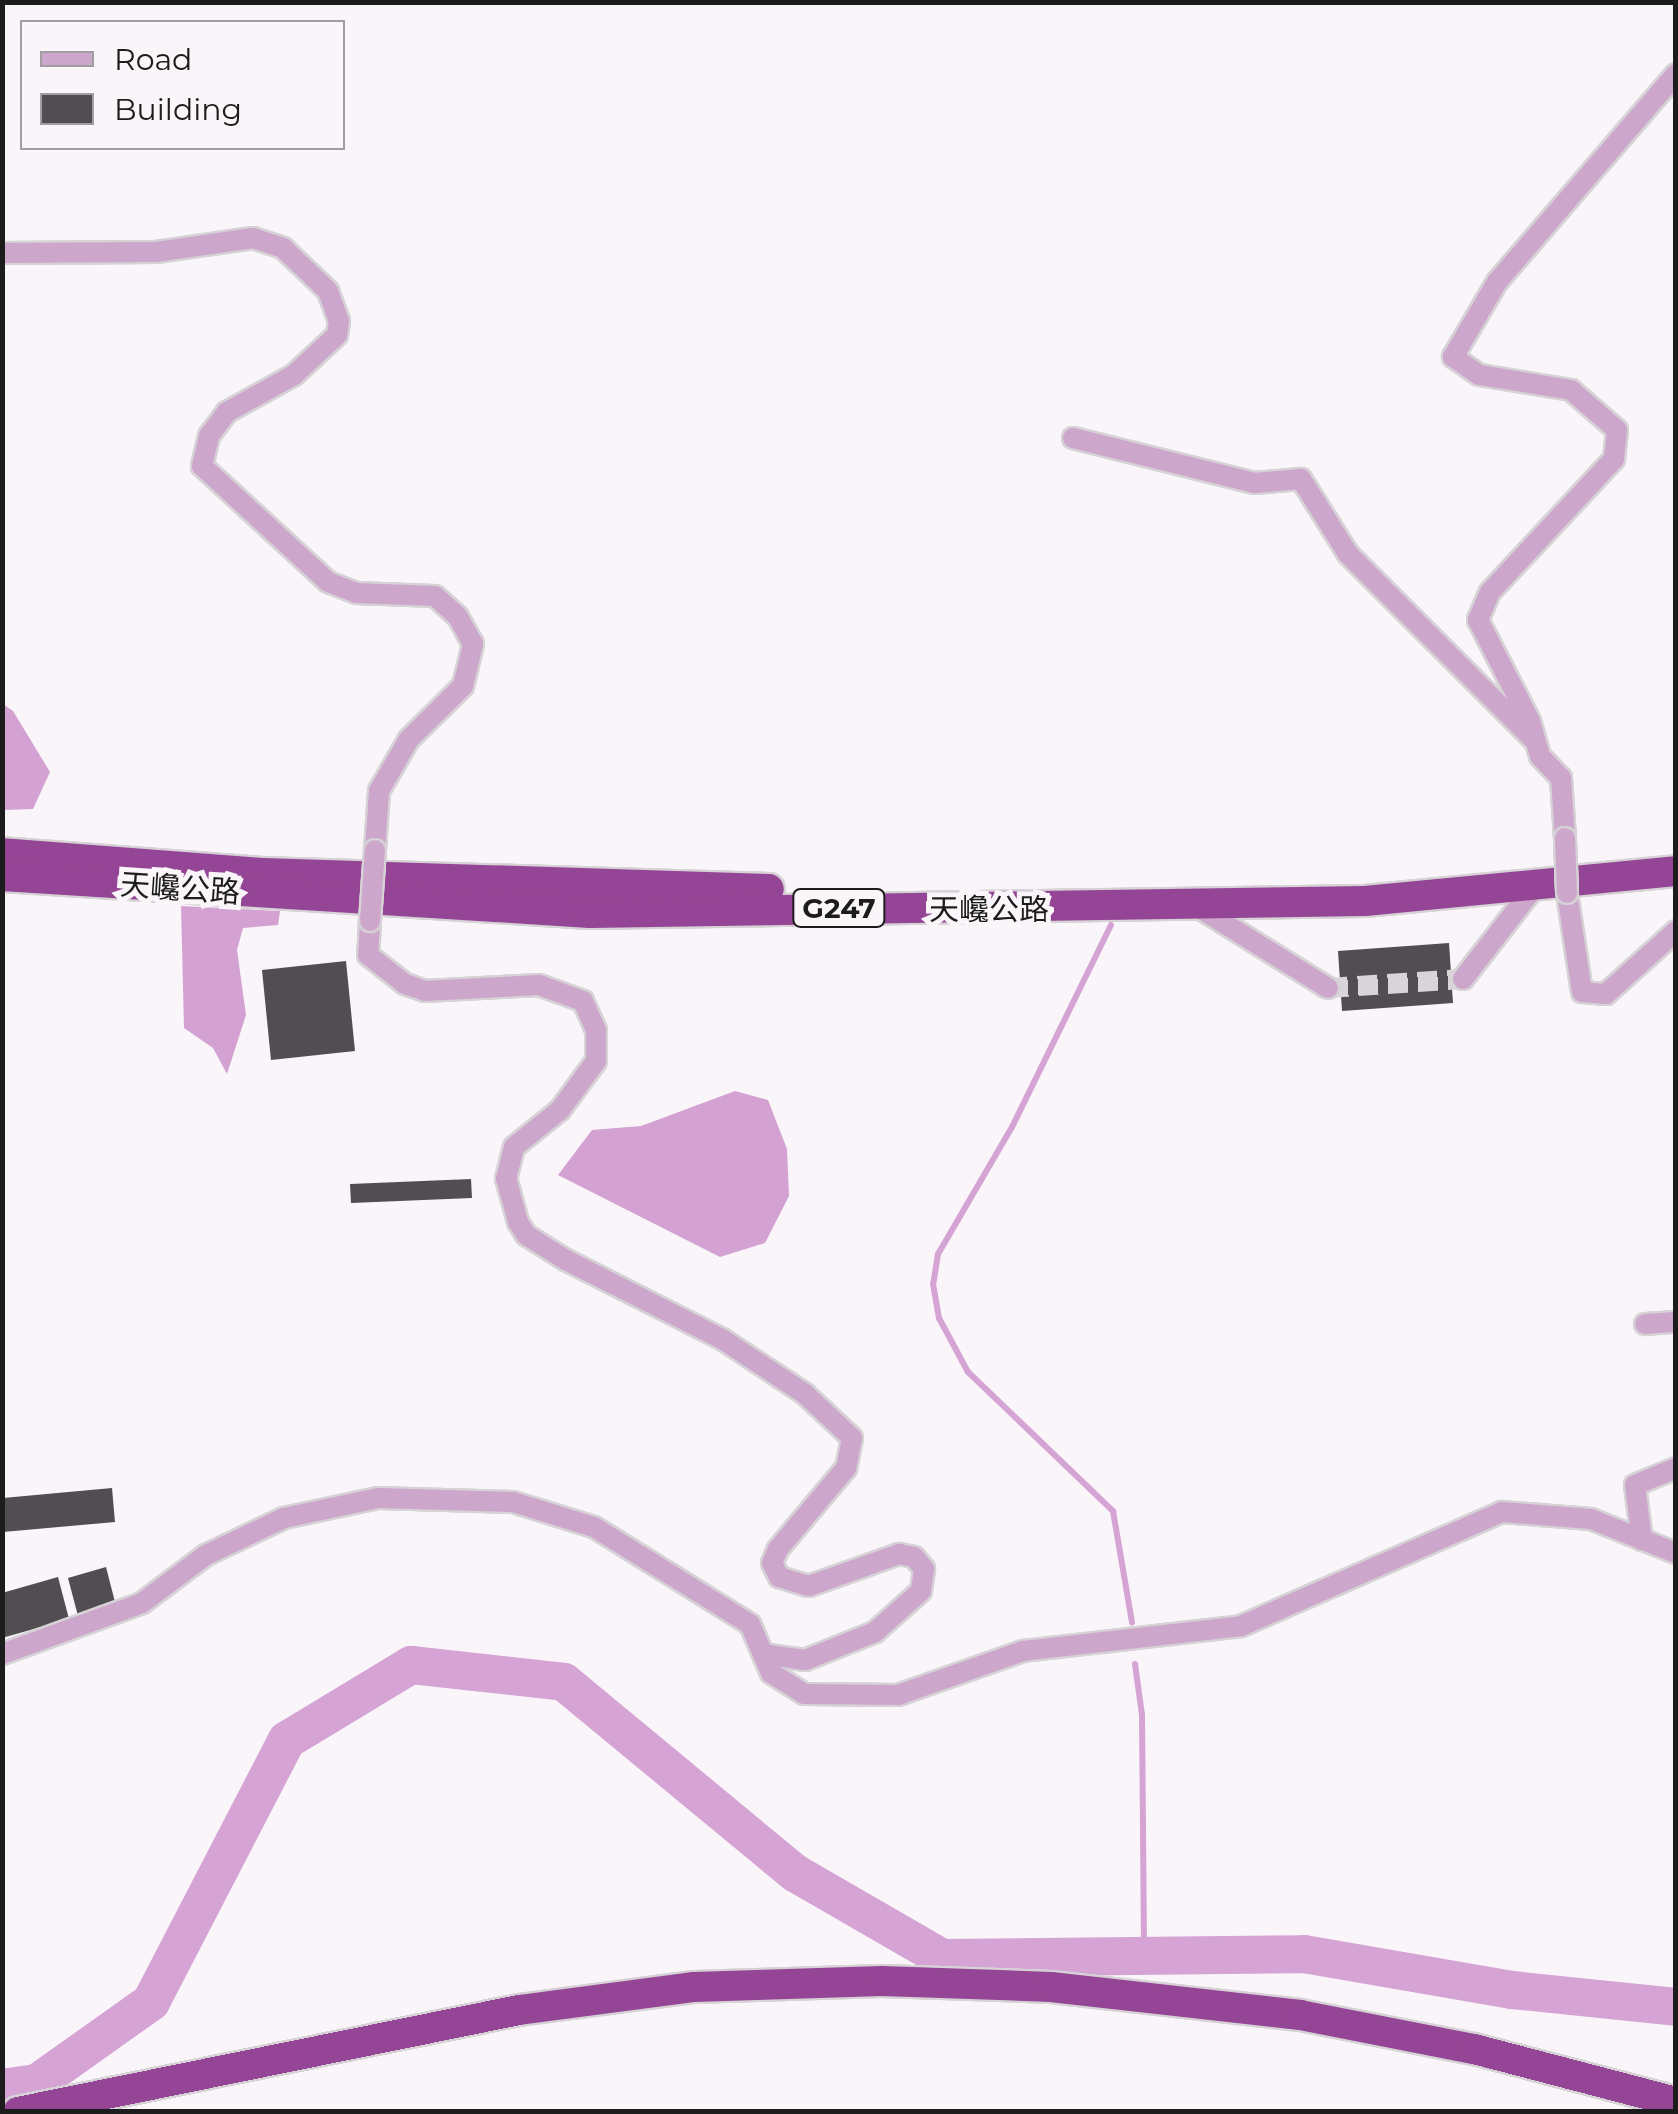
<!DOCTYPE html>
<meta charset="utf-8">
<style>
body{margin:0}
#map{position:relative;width:1678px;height:2114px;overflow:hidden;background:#f9f5f9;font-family:Montserrat,"Noto Sans SC",sans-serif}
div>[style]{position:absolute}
.forest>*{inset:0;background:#d4a1d3}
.stream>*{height:6px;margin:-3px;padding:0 3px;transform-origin:3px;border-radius:3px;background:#d6a3d5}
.river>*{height:38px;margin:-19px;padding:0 19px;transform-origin:19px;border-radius:19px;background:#d6a3d5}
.building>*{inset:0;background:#514d51}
.minor-tunnel>*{height:20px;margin-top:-10px;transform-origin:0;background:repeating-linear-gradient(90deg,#d8d4d8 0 20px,transparent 0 30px)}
.roads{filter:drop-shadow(2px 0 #d6d2d6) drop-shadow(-2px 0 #d6d2d6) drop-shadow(0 2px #d6d2d6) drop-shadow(0 -2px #d6d2d6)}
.minor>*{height:20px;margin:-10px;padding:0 10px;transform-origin:10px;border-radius:10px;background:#cca6cb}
.highway>*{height:30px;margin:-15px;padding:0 15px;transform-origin:15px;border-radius:15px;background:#954595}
.bridges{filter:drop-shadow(2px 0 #d6d2d6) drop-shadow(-2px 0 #d6d2d6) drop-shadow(0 2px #d6d2d6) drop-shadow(0 -2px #d6d2d6)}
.minor-bridge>*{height:20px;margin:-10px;padding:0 10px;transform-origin:10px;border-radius:10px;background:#cca6cb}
span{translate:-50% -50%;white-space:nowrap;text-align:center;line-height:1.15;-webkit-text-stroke:10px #f9f5f9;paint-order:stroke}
.shield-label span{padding:2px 8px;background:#f9f5f9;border:2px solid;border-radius:8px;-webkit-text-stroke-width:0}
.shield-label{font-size:28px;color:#1d1c1d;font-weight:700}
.street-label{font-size:30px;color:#1d1c1d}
.frame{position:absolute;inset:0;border:5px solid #1d1c1d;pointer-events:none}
.legend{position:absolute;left:20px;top:20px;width:325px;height:130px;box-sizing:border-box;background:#f9f5f9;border:2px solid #a19ea1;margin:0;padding:12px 18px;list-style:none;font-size:30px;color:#1d1c1d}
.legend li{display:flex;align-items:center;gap:20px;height:50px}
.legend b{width:50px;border:2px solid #a19ea1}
</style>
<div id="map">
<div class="forest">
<div style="clip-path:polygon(3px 704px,13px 711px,50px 772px,33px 809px,3px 810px)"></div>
<div style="clip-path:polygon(181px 906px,280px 911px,278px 925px,243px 928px,237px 950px,246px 1015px,227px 1074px,213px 1048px,184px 1028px)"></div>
<div style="clip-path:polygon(735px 1091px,768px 1100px,787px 1149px,789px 1196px,765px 1243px,720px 1257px,558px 1175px,592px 1130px,641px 1126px)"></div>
</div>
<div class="stream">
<div style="left:1111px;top:925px;width:225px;rotate:116.1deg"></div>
<div style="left:1012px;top:1127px;width:147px;rotate:120.2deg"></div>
<div style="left:938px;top:1254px;width:30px;rotate:99deg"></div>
<div style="left:933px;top:1284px;width:35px;rotate:80deg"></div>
<div style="left:939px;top:1318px;width:61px;rotate:61.8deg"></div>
<div style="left:968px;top:1372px;width:201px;rotate:43.8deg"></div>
<div style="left:1113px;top:1511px;width:113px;rotate:80.3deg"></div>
<div style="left:1135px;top:1664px;width:51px;rotate:82.2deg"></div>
<div style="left:1142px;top:1715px;width:241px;rotate:89.5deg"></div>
</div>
<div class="river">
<div style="left:2px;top:2088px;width:35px;rotate:-8deg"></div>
<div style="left:37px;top:2083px;width:140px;rotate:-35.4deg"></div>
<div style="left:151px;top:2002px;width:295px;rotate:-62.6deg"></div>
<div style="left:287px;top:1740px;width:145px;rotate:-31.2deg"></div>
<div style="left:411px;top:1665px;width:154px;rotate:6.3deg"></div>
<div style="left:564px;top:1682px;width:300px;rotate:39.6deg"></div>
<div style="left:795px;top:1873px;width:170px;rotate:30deg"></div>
<div style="left:942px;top:1958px;width:362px;rotate:-0.6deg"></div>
<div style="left:1304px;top:1954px;width:211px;rotate:9.8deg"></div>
<div style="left:1512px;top:1990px;width:165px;rotate:5.9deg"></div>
</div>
<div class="building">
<div style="clip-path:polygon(1449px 943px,1453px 1003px,1342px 1011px,1338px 951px)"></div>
<div style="clip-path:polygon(346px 961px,355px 1051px,271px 1060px,262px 970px)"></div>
<div style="clip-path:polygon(471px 1179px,472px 1198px,351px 1203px,350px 1184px)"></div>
<div style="clip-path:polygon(112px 1488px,115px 1522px,3px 1532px,3px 1498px)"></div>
<div style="clip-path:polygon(106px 1567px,116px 1606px,78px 1616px,68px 1578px)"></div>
<div style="clip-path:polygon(58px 1577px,69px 1619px,2px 1638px,2px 1593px)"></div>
</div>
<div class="minor-tunnel">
<div style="left:1328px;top:988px;width:135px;rotate:-3.8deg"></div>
</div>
<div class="roads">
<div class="minor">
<div style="left:2px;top:253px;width:154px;rotate:-0.4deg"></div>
<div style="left:156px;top:252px;width:98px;rotate:-8.2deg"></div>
<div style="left:253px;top:238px;width:32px;rotate:18deg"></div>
<div style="left:283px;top:248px;width:62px;rotate:43.7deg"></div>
<div style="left:328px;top:291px;width:32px;rotate:70deg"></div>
<div style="left:339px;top:321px;width:14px;rotate:98deg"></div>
<div style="left:337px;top:335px;width:59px;rotate:137.1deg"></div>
<div style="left:294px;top:375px;width:77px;rotate:151.1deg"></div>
<div style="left:227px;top:412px;width:30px;rotate:127deg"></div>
<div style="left:209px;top:436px;width:31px;rotate:103deg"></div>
<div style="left:202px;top:466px;width:171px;rotate:42.6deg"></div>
<div style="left:328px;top:582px;width:30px;rotate:21deg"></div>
<div style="left:356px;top:593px;width:79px;rotate:2.2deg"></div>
<div style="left:435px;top:596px;width:31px;rotate:42deg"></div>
<div style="left:458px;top:617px;width:31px;rotate:61deg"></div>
<div style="left:473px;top:644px;width:43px;rotate:103.4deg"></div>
<div style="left:463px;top:686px;width:76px;rotate:135.5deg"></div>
<div style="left:409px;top:739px;width:60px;rotate:120deg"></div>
<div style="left:379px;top:791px;width:59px;rotate:93.9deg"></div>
<div style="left:1073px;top:438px;width:187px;rotate:13.9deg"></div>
<div style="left:1255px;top:483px;width:46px;rotate:-5deg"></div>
<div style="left:1301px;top:479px;width:89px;rotate:57.9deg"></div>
<div style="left:1348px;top:554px;width:263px;rotate:45deg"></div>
<div style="left:1565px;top:838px;width:60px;rotate:-93.8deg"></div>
<div style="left:1561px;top:778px;width:30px;rotate:-134deg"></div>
<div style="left:1540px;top:756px;width:36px;rotate:-106deg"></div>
<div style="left:1530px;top:721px;width:114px;rotate:-117.2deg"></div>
<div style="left:1478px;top:620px;width:30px;rotate:-67deg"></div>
<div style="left:1490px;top:592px;width:182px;rotate:-47deg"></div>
<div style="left:1614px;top:459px;width:29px;rotate:-84deg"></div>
<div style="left:1617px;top:430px;width:61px;rotate:-139deg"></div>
<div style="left:1571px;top:390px;width:93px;rotate:-170.7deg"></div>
<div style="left:1479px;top:375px;width:32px;rotate:-145deg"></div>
<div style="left:1453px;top:357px;width:87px;rotate:-59.6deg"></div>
<div style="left:1497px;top:282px;width:274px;rotate:-49.3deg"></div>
<div style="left:1567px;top:893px;width:100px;rotate:81.4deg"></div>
<div style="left:1582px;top:992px;width:24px;rotate:5deg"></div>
<div style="left:1606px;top:994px;width:94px;rotate:-42deg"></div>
<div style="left:1198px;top:907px;width:153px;rotate:31.9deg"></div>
<div style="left:370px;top:921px;width:34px;rotate:93deg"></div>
<div style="left:368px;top:955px;width:47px;rotate:38.1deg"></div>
<div style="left:405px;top:984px;width:21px;rotate:19deg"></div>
<div style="left:425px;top:991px;width:114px;rotate:-3deg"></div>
<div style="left:539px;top:985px;width:47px;rotate:20deg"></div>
<div style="left:583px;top:1001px;width:32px;rotate:66deg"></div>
<div style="left:596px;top:1030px;width:31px;rotate:90deg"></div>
<div style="left:596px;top:1061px;width:61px;rotate:126.3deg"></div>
<div style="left:560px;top:1110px;width:59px;rotate:141.2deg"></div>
<div style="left:514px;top:1147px;width:32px;rotate:104deg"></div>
<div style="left:506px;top:1178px;width:46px;rotate:74.7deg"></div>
<div style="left:518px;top:1222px;width:15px;rotate:58deg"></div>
<div style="left:526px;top:1235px;width:47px;rotate:32deg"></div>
<div style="left:566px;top:1260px;width:175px;rotate:26.9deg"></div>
<div style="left:722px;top:1339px;width:100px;rotate:33.5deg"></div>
<div style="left:805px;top:1394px;width:64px;rotate:43.1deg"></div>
<div style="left:852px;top:1438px;width:31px;rotate:101deg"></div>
<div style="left:846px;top:1468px;width:106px;rotate:130deg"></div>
<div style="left:778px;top:1549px;width:15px;rotate:113deg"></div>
<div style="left:772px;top:1563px;width:16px;rotate:63deg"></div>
<div style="left:779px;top:1577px;width:31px;rotate:17deg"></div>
<div style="left:809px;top:1586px;width:96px;rotate:-19.6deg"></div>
<div style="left:899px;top:1554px;width:15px;rotate:11deg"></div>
<div style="left:914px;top:1557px;width:16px;rotate:50deg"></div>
<div style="left:924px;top:1569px;width:22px;rotate:98deg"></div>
<div style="left:921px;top:1591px;width:62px;rotate:138.3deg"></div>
<div style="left:875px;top:1632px;width:75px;rotate:158.2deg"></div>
<div style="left:805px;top:1660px;width:42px;rotate:-171.9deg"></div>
<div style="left:1463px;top:979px;width:113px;rotate:-52.2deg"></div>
<div style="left:1645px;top:1324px;width:31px;rotate:-4deg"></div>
<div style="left:1642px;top:1540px;width:55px;rotate:-97.3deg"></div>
<div style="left:1635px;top:1485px;width:44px;rotate:-22.5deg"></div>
<div style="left:2px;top:1654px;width:149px;rotate:-20deg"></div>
<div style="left:142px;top:1603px;width:80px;rotate:-36.9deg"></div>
<div style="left:206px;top:1555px;width:86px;rotate:-25.4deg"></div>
<div style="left:284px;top:1518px;width:96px;rotate:-12deg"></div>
<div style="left:378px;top:1498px;width:135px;rotate:1.7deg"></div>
<div style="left:513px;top:1502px;width:85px;rotate:17.2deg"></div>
<div style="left:594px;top:1527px;width:184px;rotate:31.9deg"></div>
<div style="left:750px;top:1624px;width:53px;rotate:66.8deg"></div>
<div style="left:771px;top:1673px;width:39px;rotate:32deg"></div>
<div style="left:804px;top:1694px;width:94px;rotate:0.6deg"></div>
<div style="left:898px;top:1695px;width:133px;rotate:-19.4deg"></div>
<div style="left:1023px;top:1651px;width:219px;rotate:-6.5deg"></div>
<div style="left:1241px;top:1626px;width:285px;rotate:-23.6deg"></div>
<div style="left:1502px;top:1512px;width:89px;rotate:4.5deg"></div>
<div style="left:1591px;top:1519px;width:92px;rotate:21.8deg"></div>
</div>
<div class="highway">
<div style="left:2px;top:853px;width:262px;rotate:4.4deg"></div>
<div style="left:263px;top:873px;width:506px;rotate:1.81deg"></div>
<div style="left:2px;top:876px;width:589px;rotate:3.6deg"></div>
<div style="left:590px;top:913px;width:775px;rotate:-0.89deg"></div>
<div style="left:1365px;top:901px;width:312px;rotate:-5.5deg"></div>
<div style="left:18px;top:2112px;width:511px;rotate:-11.51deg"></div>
<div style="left:519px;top:2010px;width:177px;rotate:-7.5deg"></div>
<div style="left:694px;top:1987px;width:188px;rotate:-1.8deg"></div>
<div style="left:882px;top:1981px;width:169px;rotate:2deg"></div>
<div style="left:1051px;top:1987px;width:251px;rotate:6.4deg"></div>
<div style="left:1300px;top:2015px;width:177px;rotate:11.1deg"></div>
<div style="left:1474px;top:2049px;width:209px;rotate:14.7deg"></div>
</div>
</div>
<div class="bridges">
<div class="minor-bridge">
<div style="left:1565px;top:838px;width:55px;rotate:87.9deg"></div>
<div style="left:370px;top:921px;width:71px;rotate:-86deg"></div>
</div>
</div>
<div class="shield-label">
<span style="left:839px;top:908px">G247</span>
</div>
<div class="street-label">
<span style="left:180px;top:889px;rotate:4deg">天巉公路</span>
<span style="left:989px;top:910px">天巉公路</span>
</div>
<div class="frame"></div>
<ul class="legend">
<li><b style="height:12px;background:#cca6cb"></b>Road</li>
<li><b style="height:28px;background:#514d51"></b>Building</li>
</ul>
</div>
